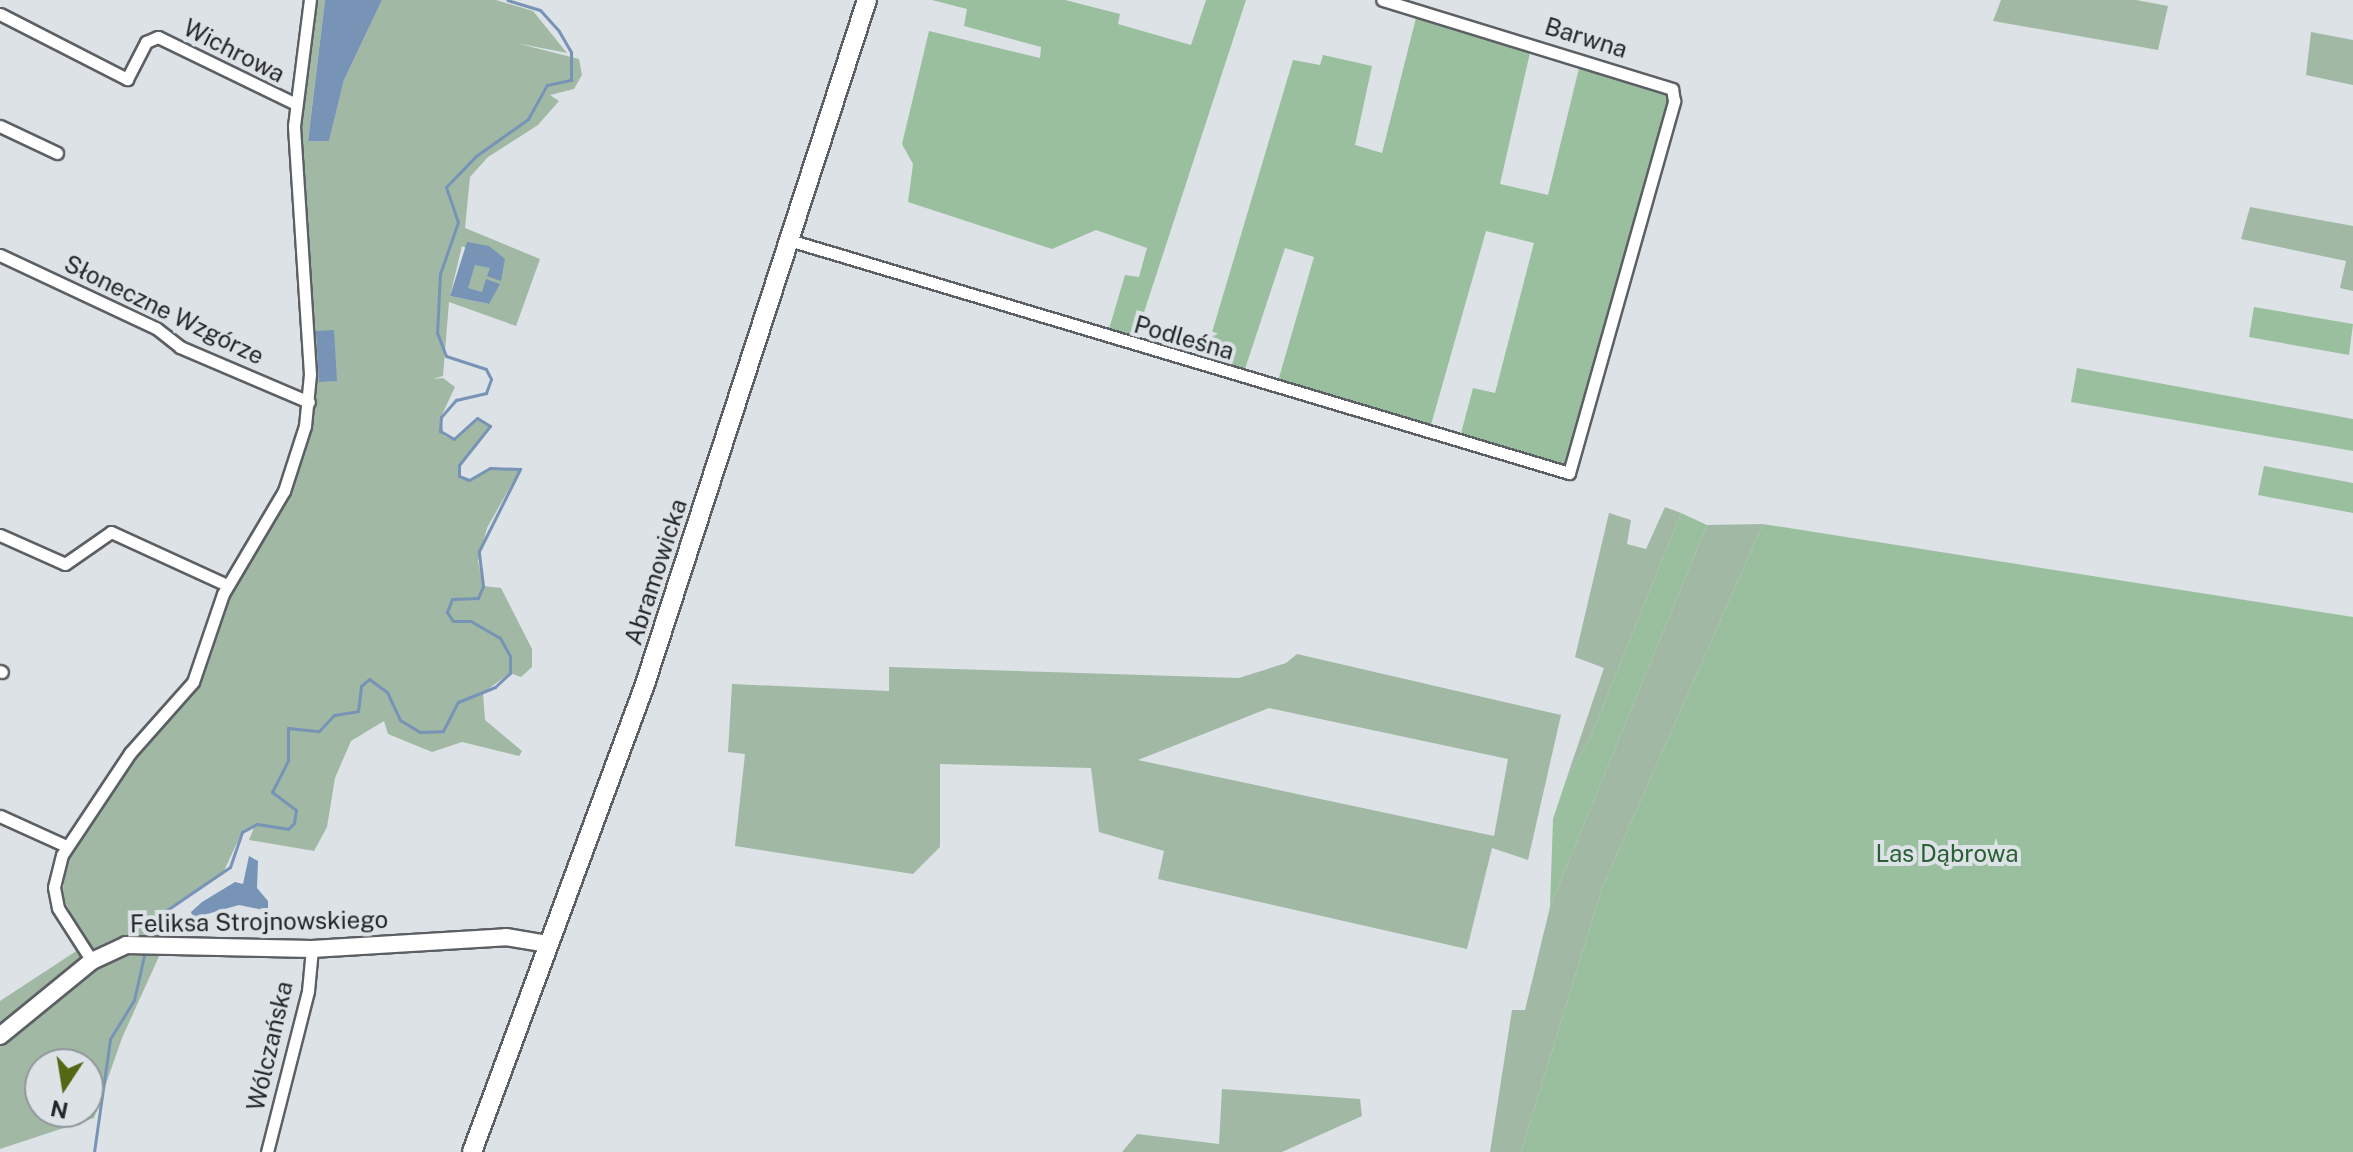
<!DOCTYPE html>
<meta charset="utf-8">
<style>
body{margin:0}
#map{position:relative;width:2353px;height:1152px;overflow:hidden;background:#dce2e6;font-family:"Public Sans",sans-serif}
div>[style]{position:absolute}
.green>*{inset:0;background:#a1b9a4}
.forest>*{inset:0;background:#9abf9e}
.water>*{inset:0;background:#7793b6}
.stream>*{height:3px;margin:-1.5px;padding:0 1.5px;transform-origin:1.5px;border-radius:1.5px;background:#7793b6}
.roads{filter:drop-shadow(2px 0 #5c6064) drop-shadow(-2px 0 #5c6064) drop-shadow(0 2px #5c6064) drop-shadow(0 -2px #5c6064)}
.street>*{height:11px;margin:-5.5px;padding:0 5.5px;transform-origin:5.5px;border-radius:5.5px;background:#fff}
.secondary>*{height:16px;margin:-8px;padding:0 8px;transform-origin:8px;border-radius:8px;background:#fff}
.primary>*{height:18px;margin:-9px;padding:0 9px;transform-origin:9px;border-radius:9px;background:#fff}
span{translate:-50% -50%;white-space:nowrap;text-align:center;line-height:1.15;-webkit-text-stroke:8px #dce2e6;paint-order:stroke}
.street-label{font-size:24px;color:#242628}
.park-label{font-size:24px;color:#2a6035}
.north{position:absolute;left:24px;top:1048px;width:80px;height:80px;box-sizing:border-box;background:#dce2e6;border:2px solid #92979a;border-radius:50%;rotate:192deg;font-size:22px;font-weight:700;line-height:32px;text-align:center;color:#242628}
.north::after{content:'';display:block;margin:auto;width:28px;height:36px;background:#546713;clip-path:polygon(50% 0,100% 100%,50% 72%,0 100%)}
</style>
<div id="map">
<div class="green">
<div style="clip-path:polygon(evenodd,317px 0,325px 0,308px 140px,329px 141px,344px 80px,382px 0,496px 0,533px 11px,567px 53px,516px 43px,579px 59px,582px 75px,574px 89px,550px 95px,559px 101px,538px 125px,488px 157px,470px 177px,465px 228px,540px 259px,516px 326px,449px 302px,443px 376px,433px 379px,443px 378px,455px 387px,441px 417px,444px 436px,454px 439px,477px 418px,490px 426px,460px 465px,459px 476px,469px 480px,490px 468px,520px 469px,487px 528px,478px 561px,483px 586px,501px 588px,532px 649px,532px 667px,521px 677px,510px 673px,483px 693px,485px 720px,522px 751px,519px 756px,462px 742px,432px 752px,388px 734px,384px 721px,351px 741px,335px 778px,327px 827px,314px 851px,249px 840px,255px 825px,242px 832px,223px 873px,164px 912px,161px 952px,122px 1038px,94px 1118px,0 1149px,0 1001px,87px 944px,62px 896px,68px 856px,134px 756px,196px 687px,234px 583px,289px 493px,297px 471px,314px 401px,298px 127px,317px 0,462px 246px,505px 268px,475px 264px,467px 288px,482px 293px,489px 304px,450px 296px,462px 246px,317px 0,40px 1064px,88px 1064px,88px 1112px,40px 1112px,40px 1064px)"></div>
<div style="clip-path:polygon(2001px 0,2136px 0,2168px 6px,2158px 50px,1993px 21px)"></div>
<div style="clip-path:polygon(2311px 32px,2353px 40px,2353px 85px,2306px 75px)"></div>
<div style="clip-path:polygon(2250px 207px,2353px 226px,2353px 291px,2340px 288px,2346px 261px,2241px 239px)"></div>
<div style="clip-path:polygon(1665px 507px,1681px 513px,1591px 736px,1566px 780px,1604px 668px,1575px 657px,1609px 513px,1631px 520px,1627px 544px,1646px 549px)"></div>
<div style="clip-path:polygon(1763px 524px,1602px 888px,1521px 1152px,1490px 1152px,1512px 1010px,1525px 1010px,1550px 907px,1707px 525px)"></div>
<div style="clip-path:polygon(evenodd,1297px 654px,1561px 715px,1528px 860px,1492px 848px,1467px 949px,1158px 879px,1164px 851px,1099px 832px,1091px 768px,940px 764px,940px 847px,913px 874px,735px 846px,745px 754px,728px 752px,732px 684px,889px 691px,889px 667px,1239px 678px,1286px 663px,1297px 654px,1269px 708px,1508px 759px,1494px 836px,1138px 760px,1269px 708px)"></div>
<div style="clip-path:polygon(1222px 1089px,1360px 1099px,1362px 1116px,1282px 1152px,1122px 1152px,1137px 1134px,1219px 1144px)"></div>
</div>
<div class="forest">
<div style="clip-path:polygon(932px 0,1065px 0,1120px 14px,1118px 24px,1191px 45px,1206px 0,1246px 0,1133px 346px,1106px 339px,1125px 275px,1139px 277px,1147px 248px,1096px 230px,1052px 249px,908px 202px,913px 164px,902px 144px,929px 31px,1040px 58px,1041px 47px,964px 26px,967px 9px)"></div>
<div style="clip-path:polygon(1418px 10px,1532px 44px,1500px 184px,1548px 195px,1581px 60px,1672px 89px,1569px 473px,1459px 441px,1473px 388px,1495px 393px,1534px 243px,1486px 231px,1429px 432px,1276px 388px,1314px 257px,1285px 248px,1242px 378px,1202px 366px,1293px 60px,1320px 65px,1323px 55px,1372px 66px,1355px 145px,1382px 153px)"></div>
<div style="clip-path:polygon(2254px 307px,2353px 324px,2349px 355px,2249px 337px)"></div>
<div style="clip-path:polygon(2077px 368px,2353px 419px,2353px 451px,2071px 402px)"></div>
<div style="clip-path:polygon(2264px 466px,2353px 483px,2353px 513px,2258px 495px)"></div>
<div style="clip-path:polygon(1681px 513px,1707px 525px,1550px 907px,1553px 819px,1566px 780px,1591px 736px)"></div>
<div style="clip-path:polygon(1763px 524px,2353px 617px,2353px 1152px,1521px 1152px,1602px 888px)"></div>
</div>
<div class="water">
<div style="clip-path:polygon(325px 0,382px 0,344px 80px,329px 141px,308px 141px)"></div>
<div style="clip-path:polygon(467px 242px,489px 246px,505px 259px,501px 281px,487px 276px,490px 268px,475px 265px,468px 288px,482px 292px,486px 279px,500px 284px,489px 304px,450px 296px)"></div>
<div style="clip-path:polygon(334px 330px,337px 381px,319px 382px,316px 331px)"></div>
<div style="clip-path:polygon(249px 856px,258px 861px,257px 888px,268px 901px,268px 911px,239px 905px,193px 918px,191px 912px,202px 902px,235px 882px,243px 884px)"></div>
</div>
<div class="stream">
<div style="left:147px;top:940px;width:33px;rotate:-59deg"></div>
<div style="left:164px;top:912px;width:80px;rotate:-34.3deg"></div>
<div style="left:230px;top:867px;width:37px;rotate:-71deg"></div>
<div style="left:242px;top:832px;width:17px;rotate:-28deg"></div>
<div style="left:257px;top:824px;width:31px;rotate:9deg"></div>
<div style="left:288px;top:829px;width:8px;rotate:-45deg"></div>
<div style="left:294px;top:823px;width:13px;rotate:-81deg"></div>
<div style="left:296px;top:810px;width:30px;rotate:-143deg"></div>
<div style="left:272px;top:792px;width:36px;rotate:-63deg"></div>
<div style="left:288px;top:760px;width:32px;rotate:-90deg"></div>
<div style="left:288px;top:728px;width:31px;rotate:6deg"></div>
<div style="left:319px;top:731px;width:22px;rotate:-47deg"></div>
<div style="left:334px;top:715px;width:24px;rotate:-9deg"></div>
<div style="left:358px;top:711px;width:25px;rotate:-83deg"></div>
<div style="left:361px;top:686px;width:11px;rotate:-41deg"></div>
<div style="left:369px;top:679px;width:22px;rotate:36deg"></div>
<div style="left:387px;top:692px;width:31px;rotate:65deg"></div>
<div style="left:400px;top:720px;width:23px;rotate:31deg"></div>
<div style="left:420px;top:732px;width:23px;rotate:-2deg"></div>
<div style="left:443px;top:731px;width:33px;rotate:-63deg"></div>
<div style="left:458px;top:702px;width:40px;rotate:-22deg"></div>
<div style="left:495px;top:687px;width:21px;rotate:-43deg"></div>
<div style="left:510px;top:673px;width:17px;rotate:-90deg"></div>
<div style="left:510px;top:656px;width:21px;rotate:-119deg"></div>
<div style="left:500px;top:638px;width:34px;rotate:-150deg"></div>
<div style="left:471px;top:621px;width:18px;rotate:180deg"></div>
<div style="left:453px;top:621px;width:11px;rotate:-124deg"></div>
<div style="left:447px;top:612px;width:14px;rotate:-69deg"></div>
<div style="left:452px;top:599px;width:26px;rotate:-2deg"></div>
<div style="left:478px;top:598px;width:13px;rotate:-67deg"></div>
<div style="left:483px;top:586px;width:35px;rotate:-97deg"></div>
<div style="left:479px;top:551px;width:92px;rotate:-63.4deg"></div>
<div style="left:520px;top:469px;width:30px;rotate:-178deg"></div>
<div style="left:490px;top:468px;width:24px;rotate:150deg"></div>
<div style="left:469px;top:480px;width:11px;rotate:-158deg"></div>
<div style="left:459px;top:476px;width:11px;rotate:-90deg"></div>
<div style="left:459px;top:465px;width:50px;rotate:-51.5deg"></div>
<div style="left:490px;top:426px;width:15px;rotate:-148deg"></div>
<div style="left:477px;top:418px;width:31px;rotate:138deg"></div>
<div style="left:454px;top:439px;width:16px;rotate:-150deg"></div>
<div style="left:440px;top:431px;width:14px;rotate:-86deg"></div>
<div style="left:441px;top:417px;width:23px;rotate:-49deg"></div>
<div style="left:456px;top:400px;width:31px;rotate:-13deg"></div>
<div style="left:486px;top:393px;width:15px;rotate:-70deg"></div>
<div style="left:491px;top:379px;width:11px;rotate:-117deg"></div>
<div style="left:486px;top:369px;width:42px;rotate:-162deg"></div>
<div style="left:446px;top:356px;width:25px;rotate:-111deg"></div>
<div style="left:437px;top:333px;width:59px;rotate:-87.1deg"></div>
<div style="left:440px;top:274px;width:55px;rotate:-70.9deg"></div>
<div style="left:458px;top:222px;width:37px;rotate:-109deg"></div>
<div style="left:446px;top:187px;width:43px;rotate:-45.9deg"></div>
<div style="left:476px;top:156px;width:64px;rotate:-35.4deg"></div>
<div style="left:528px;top:119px;width:39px;rotate:-61deg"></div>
<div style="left:547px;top:85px;width:25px;rotate:-12deg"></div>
<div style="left:571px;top:80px;width:28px;rotate:-90deg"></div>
<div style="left:571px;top:52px;width:24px;rotate:-120deg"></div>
<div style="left:559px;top:31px;width:28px;rotate:-132deg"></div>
<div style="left:540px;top:10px;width:34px;rotate:-163deg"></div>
<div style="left:94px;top:1152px;width:114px;rotate:-81.9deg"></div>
<div style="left:110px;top:1039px;width:46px;rotate:-58.4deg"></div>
<div style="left:134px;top:1000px;width:50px;rotate:-77.3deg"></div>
</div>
<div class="roads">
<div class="street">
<div style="left:0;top:14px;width:143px;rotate:27.1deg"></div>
<div style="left:127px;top:79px;width:42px;rotate:-62.8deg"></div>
<div style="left:146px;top:42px;width:13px;rotate:-23deg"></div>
<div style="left:158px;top:37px;width:153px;rotate:25.9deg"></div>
<div style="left:0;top:126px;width:63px;rotate:25.3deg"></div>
<div style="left:789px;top:240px;width:814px;rotate:16.63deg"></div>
<div style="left:1569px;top:473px;width:387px;rotate:-74.2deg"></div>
<div style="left:1674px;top:101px;width:12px;rotate:-99deg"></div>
<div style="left:1672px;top:89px;width:303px;rotate:-162.9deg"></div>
<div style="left:0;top:255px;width:172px;rotate:25.1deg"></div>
<div style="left:156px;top:328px;width:31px;rotate:38deg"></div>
<div style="left:180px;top:347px;width:140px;rotate:23.1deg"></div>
<div style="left:0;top:535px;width:71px;rotate:24deg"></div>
<div style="left:65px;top:564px;width:56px;rotate:-34.8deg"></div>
<div style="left:111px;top:532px;width:128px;rotate:24.6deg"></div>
<div style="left:0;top:671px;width:2px;rotate:27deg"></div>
<div style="left:0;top:816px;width:72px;rotate:24.4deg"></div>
<div style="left:92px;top:961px;width:63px;rotate:-122.7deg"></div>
<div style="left:58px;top:908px;width:21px;rotate:-101deg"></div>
<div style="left:54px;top:887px;width:33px;rotate:-76deg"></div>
<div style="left:62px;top:855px;width:123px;rotate:-56.3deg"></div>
<div style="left:130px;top:753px;width:95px;rotate:-48.4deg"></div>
<div style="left:193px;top:682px;width:93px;rotate:-71.2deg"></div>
<div style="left:223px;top:594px;width:120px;rotate:-59.4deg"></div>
<div style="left:284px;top:491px;width:68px;rotate:-72.1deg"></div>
<div style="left:305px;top:426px;width:52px;rotate:-84.5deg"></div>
<div style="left:310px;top:374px;width:249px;rotate:-93.7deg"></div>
<div style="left:294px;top:126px;width:127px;rotate:-82.8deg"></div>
<div style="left:267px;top:1152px;width:166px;rotate:-75.7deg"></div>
<div style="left:308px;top:991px;width:42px;rotate:-84.6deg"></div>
</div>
<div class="secondary">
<div style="left:0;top:1036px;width:119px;rotate:-39.2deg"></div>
<div style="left:92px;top:961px;width:38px;rotate:-25deg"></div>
<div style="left:126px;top:945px;width:186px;rotate:1.2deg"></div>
<div style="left:312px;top:949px;width:194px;rotate:-3.5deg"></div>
<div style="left:506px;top:937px;width:43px;rotate:9.5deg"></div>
</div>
<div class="primary">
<div style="left:472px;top:1152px;width:499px;rotate:-69.7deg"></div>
<div style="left:645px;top:684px;width:719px;rotate:-72.02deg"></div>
</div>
</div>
<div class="street-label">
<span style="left:1586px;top:38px;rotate:17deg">Barwna</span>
<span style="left:234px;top:51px;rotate:27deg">Wichrowa</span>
<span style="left:164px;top:310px;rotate:26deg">Słoneczne Wzgórze</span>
<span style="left:1184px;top:338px;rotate:16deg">Podleśna</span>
<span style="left:656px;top:572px;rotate:-72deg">Abramowicka</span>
<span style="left:259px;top:922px;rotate:-1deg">Feliksa Strojnowskiego</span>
<span style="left:270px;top:1046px;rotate:-77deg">Wólczańska</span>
</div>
<div class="park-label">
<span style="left:1947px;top:854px">Las Dąbrowa</span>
</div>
<div class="north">N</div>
</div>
